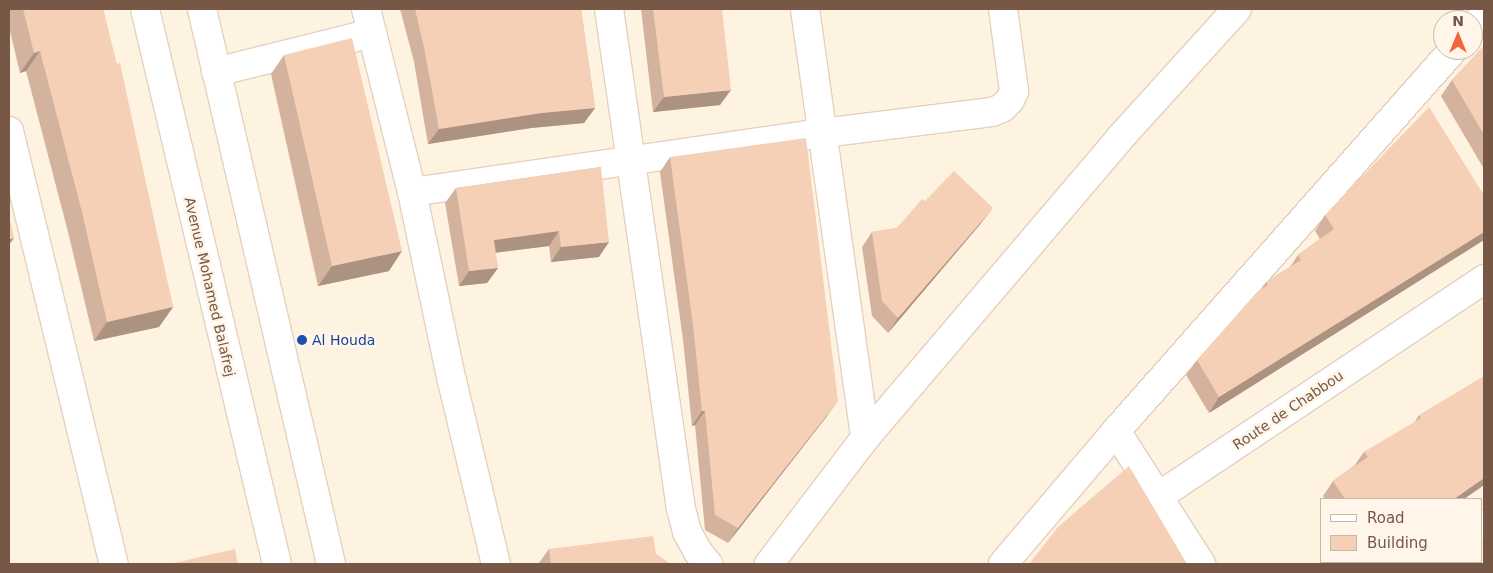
<!DOCTYPE html>
<style>
body{margin:0}
#map{position:relative;width:1493px;height:573px;overflow:hidden;background:#fef3e1;font-family:"DejaVu Sans",sans-serif}
div>[style]{position:absolute}
.roads{filter:drop-shadow(1px 0 #e5d0bf) drop-shadow(-1px 0 #e5d0bf) drop-shadow(0 1px #e5d0bf) drop-shadow(0 -1px #e5d0bf)}
.street>*{height:28px;margin:-14px;padding:0 14px;transform-origin:14px;border-radius:14px;background:#fff}
.secondary>*{height:28px;margin:-14px;padding:0 14px;transform-origin:14px;border-radius:14px;background:#fff}
.wall>*{inset:0;background:#d3b39d}
.shaded-wall>*{inset:0;background:#ac9280}
.building>*{inset:0;background:#f5d0b7}
.dots>*{width:14px;height:14px;translate:-50% -50%;box-sizing:border-box;border:2px solid #fff6e9;border-radius:50%}
span{translate:-50% -50%;white-space:nowrap;text-align:center;line-height:1.15;-webkit-text-stroke:5px #fff6e9;paint-order:stroke}
.street-label{font-size:14px;color:#775746}
.transit-label{font-size:14px;color:#164399}
.left{translate:0 -50%;text-align:left}
.frame{position:absolute;inset:0;border:10px solid #775746;pointer-events:none}
.legend{position:absolute;left:1320px;top:498px;width:162px;height:65px;box-sizing:border-box;background:#fff6e9;border:1px solid #c9b6a8;margin:0;padding:6px 9px;list-style:none;font-size:15px;color:#775746}
.legend li{display:flex;align-items:center;gap:10px;height:25px}
.legend b{width:25px;border:1px solid #c9b6a8}
.north{position:absolute;left:1433px;top:10px;width:50px;height:50px;box-sizing:border-box;background:#fff6e9;border:1px solid #c9b6a8;border-radius:50%;rotate:0deg;font-size:14px;font-weight:700;line-height:20px;text-align:center;color:#775746}
.north::after{content:'';display:block;margin:auto;width:18px;height:22px;background:#f1653d;clip-path:polygon(50% 0,100% 100%,50% 72%,0 100%)}
</style>
<div id="map">
<div class="roads">
<div class="street">
<div style="left:366px;top:9px;width:189px;rotate:75.9deg"></div>
<div style="left:412px;top:192px;width:193px;rotate:78.1deg"></div>
<div style="left:452px;top:381px;width:188px;rotate:76.5deg"></div>
<div style="left:609px;top:9px;width:505px;rotate:81.81deg"></div>
<div style="left:681px;top:509px;width:24px;rotate:75deg"></div>
<div style="left:687px;top:532px;width:23px;rotate:61deg"></div>
<div style="left:698px;top:552px;width:16px;rotate:50deg"></div>
<div style="left:805px;top:9px;width:433px;rotate:82deg"></div>
<div style="left:1473px;top:27px;width:16px;rotate:-47deg"></div>
<div style="left:216px;top:72px;width:161px;rotate:-14deg"></div>
<div style="left:9px;top:131px;width:446px;rotate:76.4deg"></div>
<div style="left:412px;top:192px;width:415px;rotate:-8.2deg"></div>
<div style="left:823px;top:133px;width:170px;rotate:-7.1deg"></div>
<div style="left:992px;top:112px;width:11px;rotate:-22deg"></div>
<div style="left:1002px;top:108px;width:11px;rotate:-45deg"></div>
<div style="left:1010px;top:100px;width:10px;rotate:-66deg"></div>
<div style="left:1014px;top:91px;width:83px;rotate:-97.6deg"></div>
<div style="left:1116px;top:431px;width:158px;rotate:57.4deg"></div>
<div style="left:1159px;top:496px;width:391px;rotate:-33.7deg"></div>
<div style="left:1482px;top:526px;width:3px;rotate:-45deg"></div>
<div style="left:769px;top:564px;width:158px;rotate:-52.7deg"></div>
<div style="left:865px;top:438px;width:394px;rotate:-49.6deg"></div>
<div style="left:1120px;top:138px;width:174px;rotate:-47.8deg"></div>
<div style="left:1003px;top:564px;width:175px;rotate:-49.6deg"></div>
<div style="left:1116px;top:431px;width:509px;rotate:-48.51deg"></div>
<div style="left:1428px;top:564px;width:4px;rotate:-34deg"></div>
</div>
<div class="secondary">
<div style="left:145px;top:9px;width:570px;rotate:76.62deg"></div>
<div style="left:202px;top:9px;width:570px;rotate:76.91deg"></div>
</div>
</div>
<div class="wall">
<div style="clip-path:polygon(9px 9px,103px 9px,173px 307px,159px 327px,94px 341px,68px 232px,26px 71px,20px 73px,9px 27px)"></div>
<div style="clip-path:polygon(400px 9px,581px 9px,595px 108px,584px 123px,531px 128px,428px 144px,414px 62px)"></div>
<div style="clip-path:polygon(641px 9px,722px 9px,720px 105px,653px 112px)"></div>
<div style="clip-path:polygon(1484px 46px,1484px 169px,1441px 96px,1452px 80px)"></div>
<div style="clip-path:polygon(284px 55px,389px 271px,318px 286px,271px 74px)"></div>
<div style="clip-path:polygon(670px 157px,827px 416px,728px 543px,705px 530px,695px 425px,692px 426px,683px 340px,660px 172px)"></div>
<div style="clip-path:polygon(601px 167px,599px 257px,551px 262px,549px 246px,495px 253px,498px 268px,487px 283px,459px 286px,445px 203px,456px 188px)"></div>
<div style="clip-path:polygon(1482px 192px,1484px 194px,1484px 240px,1209px 413px,1186px 375px,1197px 360px,1261px 290px,1266px 282px,1290px 267px,1298px 255px,1320px 239px,1315px 231px,1325px 215px)"></div>
<div style="clip-path:polygon(925px 201px,982px 222px,888px 333px,872px 316px,862px 247px,872px 232px,897px 228px)"></div>
<div style="clip-path:polygon(1419px 415px,1484px 485px,1464px 499px,1325px 499px,1323px 496px,1333px 481px,1354px 466px,1364px 452px,1414px 423px)"></div>
<div style="clip-path:polygon(549px 549px,656px 554px,670px 564px,538px 564px)"></div>
<div style="clip-path:polygon(1367px 562px,1377px 562px,1374px 564px,1369px 564px)"></div>
</div>
<div class="shaded-wall">
<div style="clip-path:polygon(40px 51px,26px 71px,20px 73px,34px 53px)"></div>
<div style="clip-path:polygon(731px 90px,720px 105px,653px 112px,664px 97px)"></div>
<div style="clip-path:polygon(595px 108px,584px 123px,531px 128px,428px 144px,439px 129px,541px 113px)"></div>
<div style="clip-path:polygon(993px 208px,982px 222px,888px 333px,898px 318px)"></div>
<div style="clip-path:polygon(559px 231px,549px 246px,483px 254px,494px 240px)"></div>
<div style="clip-path:polygon(1484px 232px,1484px 240px,1209px 413px,1219px 397px)"></div>
<div style="clip-path:polygon(14px 238px,9px 245px,9px 239px)"></div>
<div style="clip-path:polygon(609px 242px,599px 257px,551px 262px,561px 247px)"></div>
<div style="clip-path:polygon(402px 251px,389px 271px,318px 286px,332px 266px)"></div>
<div style="clip-path:polygon(498px 268px,487px 283px,459px 286px,469px 271px)"></div>
<div style="clip-path:polygon(173px 307px,159px 327px,94px 341px,107px 322px)"></div>
<div style="clip-path:polygon(838px 401px,827px 416px,728px 543px,738px 528px)"></div>
<div style="clip-path:polygon(702px 411px,705px 411px,695px 425px,692px 426px)"></div>
<div style="clip-path:polygon(1484px 478px,1484px 485px,1464px 499px,1454px 499px)"></div>
</div>
<div class="building">
<div style="clip-path:polygon(23px 9px,103px 9px,117px 64px,120px 63px,173px 307px,107px 322px,82px 212px,40px 51px,34px 53px)"></div>
<div style="clip-path:polygon(415px 9px,581px 9px,595px 108px,541px 113px,439px 129px,424px 47px)"></div>
<div style="clip-path:polygon(653px 9px,722px 9px,731px 90px,664px 97px)"></div>
<div style="clip-path:polygon(352px 38px,402px 251px,332px 266px,284px 55px)"></div>
<div style="clip-path:polygon(1484px 46px,1484px 135px,1452px 80px)"></div>
<div style="clip-path:polygon(1429px 107px,1482px 192px,1484px 194px,1484px 232px,1219px 397px,1197px 360px,1257px 292px,1268px 285px,1266px 282px,1301px 260px,1298px 255px,1334px 229px,1325px 215px)"></div>
<div style="clip-path:polygon(806px 138px,838px 401px,738px 528px,715px 515px,705px 411px,702px 411px,693px 325px,670px 157px)"></div>
<div style="clip-path:polygon(601px 167px,609px 242px,561px 247px,559px 231px,494px 240px,498px 268px,469px 271px,456px 188px)"></div>
<div style="clip-path:polygon(954px 171px,993px 208px,898px 318px,882px 301px,872px 232px,897px 228px,922px 199px,925px 201px)"></div>
<div style="clip-path:polygon(9px 215px,14px 238px,9px 239px)"></div>
<div style="clip-path:polygon(1484px 376px,1484px 478px,1454px 499px,1345px 499px,1333px 481px,1368px 457px,1364px 452px,1421px 418px,1419px 415px)"></div>
<div style="clip-path:polygon(1129px 466px,1187px 564px,1029px 564px,1058px 527px)"></div>
<div style="clip-path:polygon(653px 536px,656px 554px,670px 564px,551px 564px,549px 549px)"></div>
<div style="clip-path:polygon(235px 549px,238px 564px,170px 564px)"></div>
</div>
<div class="dots">
<div style="left:302px;top:340px;background:#1a4fb4"></div>
</div>
<div class="street-label">
<span style="left:210px;top:287px;rotate:77deg">Avenue Mohamed Balafrej</span>
<span style="left:1288px;top:410px;rotate:-34deg">Route de Chabbou</span>
</div>
<div class="transit-label">
<span class="left" style="left:312px;top:340px">Al Houda</span>
</div>
<div class="frame"></div>
<ul class="legend">
<li><b style="height:6px;background:#fff"></b>Road</li>
<li><b style="height:14px;background:#f5d0b7"></b>Building</li>
</ul>
<div class="north">N</div>
</div>
